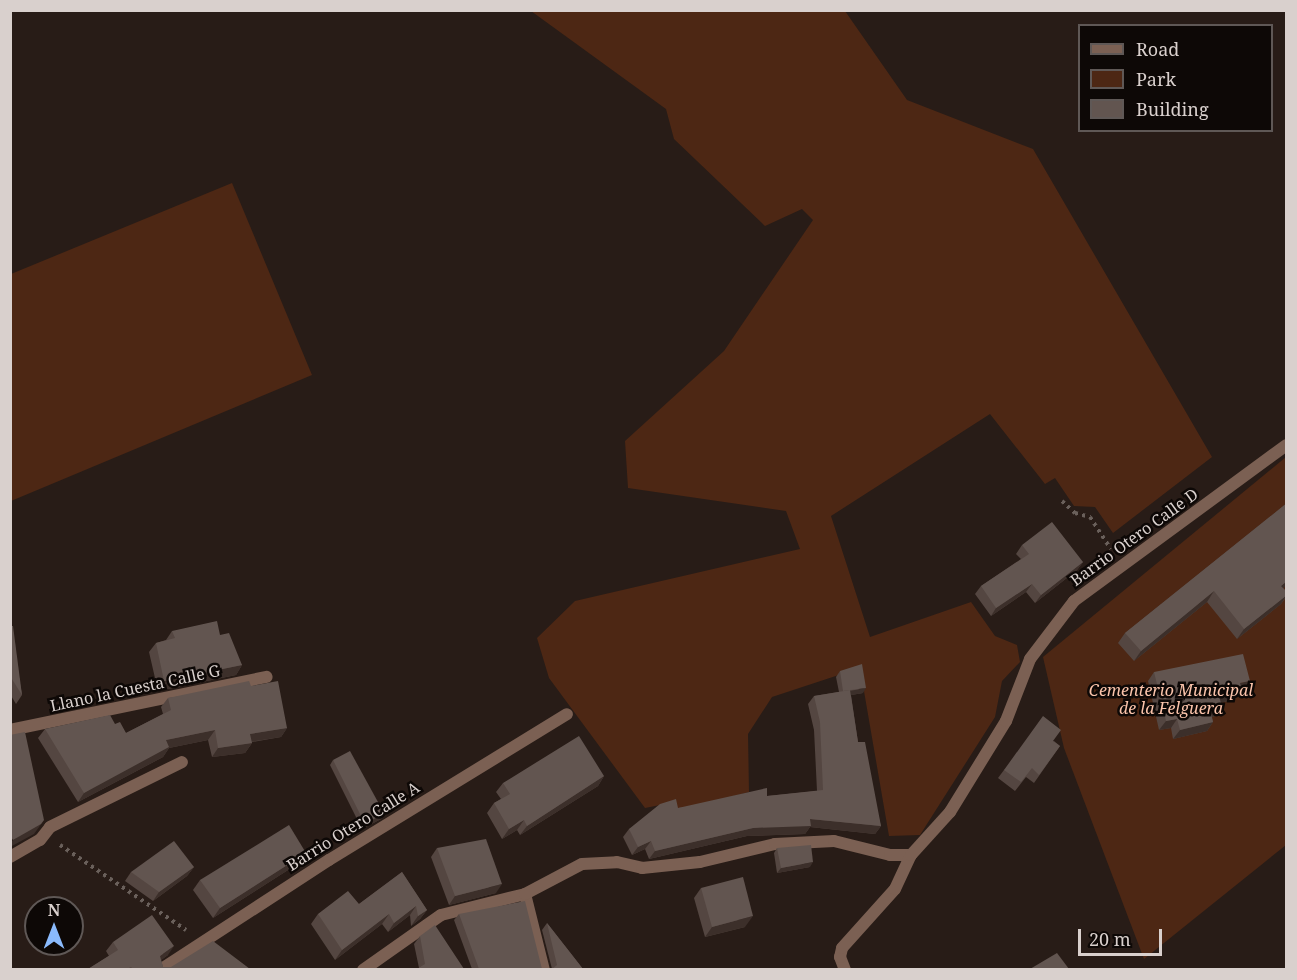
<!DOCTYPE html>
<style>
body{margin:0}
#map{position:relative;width:1297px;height:980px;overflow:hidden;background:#281c17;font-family:"Noto Serif",serif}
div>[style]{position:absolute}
.green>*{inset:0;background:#4d2714}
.path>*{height:4px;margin-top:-2px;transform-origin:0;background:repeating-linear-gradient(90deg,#6a605b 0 3px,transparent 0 7.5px)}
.service>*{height:12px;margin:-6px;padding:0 6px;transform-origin:6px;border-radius:6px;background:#7b6053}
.minor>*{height:12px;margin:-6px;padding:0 6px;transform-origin:6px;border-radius:6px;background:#7b6053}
.wall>*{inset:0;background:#544641}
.shaded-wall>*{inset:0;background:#3c2f2a}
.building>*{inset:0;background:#625550}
span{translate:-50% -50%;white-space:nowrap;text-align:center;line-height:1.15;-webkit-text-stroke:5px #0d0806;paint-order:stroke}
.street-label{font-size:16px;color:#d9d0cd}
.park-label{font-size:16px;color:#fbc4ab;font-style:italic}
.frame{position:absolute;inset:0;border:12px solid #d9d0cd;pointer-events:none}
.legend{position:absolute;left:1078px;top:24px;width:195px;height:108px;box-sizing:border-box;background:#0d0806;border:2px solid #5f5856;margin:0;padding:8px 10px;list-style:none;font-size:18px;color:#d9d0cd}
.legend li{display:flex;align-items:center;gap:12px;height:30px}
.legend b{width:30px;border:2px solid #5f5856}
.north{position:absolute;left:24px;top:896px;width:60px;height:60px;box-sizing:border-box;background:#0d0806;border:2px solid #5f5856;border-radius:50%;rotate:0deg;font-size:16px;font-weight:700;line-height:24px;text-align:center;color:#d9d0cd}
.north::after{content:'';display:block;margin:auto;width:21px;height:27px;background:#8abafc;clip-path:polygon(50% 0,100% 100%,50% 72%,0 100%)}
.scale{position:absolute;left:1078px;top:929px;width:84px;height:27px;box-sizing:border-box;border:3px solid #d9d0cd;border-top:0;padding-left:8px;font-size:18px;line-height:21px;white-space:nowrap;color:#d9d0cd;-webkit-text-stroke:4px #0d0806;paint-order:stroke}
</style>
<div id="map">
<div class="green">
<div style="clip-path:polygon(531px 11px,845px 11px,907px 100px,1033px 149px,1212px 457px,1113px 533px,1095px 507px,1074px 506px,1055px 478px,1045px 484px,990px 414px,831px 516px,870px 637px,971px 602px,995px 636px,1017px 645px,1020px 662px,1002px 681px,995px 717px,920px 835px,889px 836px,860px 668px,772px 697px,748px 734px,749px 792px,676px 811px,670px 803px,645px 808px,549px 678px,537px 638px,575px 601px,800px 549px,786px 511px,628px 488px,625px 441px,724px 351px,813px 220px,802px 209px,765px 226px,674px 139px,666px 109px)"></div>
<div style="clip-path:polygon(232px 183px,312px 375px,11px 501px,11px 274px)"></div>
<div style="clip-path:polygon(1286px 457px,1286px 845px,1144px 959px,1064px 748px,1043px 657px)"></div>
</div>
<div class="path">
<div style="left:1062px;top:501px;width:18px;rotate:43deg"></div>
<div style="left:1075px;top:513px;width:16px;rotate:15deg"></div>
<div style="left:1090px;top:517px;width:38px;rotate:57deg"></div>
<div style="left:60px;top:845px;width:152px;rotate:34deg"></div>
</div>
<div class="service">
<div style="left:525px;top:894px;width:78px;rotate:76deg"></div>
</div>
<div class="minor">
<div style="left:10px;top:730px;width:262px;rotate:-11.7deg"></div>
<div style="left:10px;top:857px;width:34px;rotate:-30deg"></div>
<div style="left:40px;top:840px;width:16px;rotate:-52deg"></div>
<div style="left:50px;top:827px;width:147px;rotate:-26.2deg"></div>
<div style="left:160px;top:970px;width:202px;rotate:-33.1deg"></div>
<div style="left:329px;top:860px;width:279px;rotate:-31.5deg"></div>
<div style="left:363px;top:970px;width:95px;rotate:-35.2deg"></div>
<div style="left:441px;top:915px;width:87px;rotate:-14deg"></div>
<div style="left:525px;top:894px;width:64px;rotate:-27.8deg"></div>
<div style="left:582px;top:864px;width:35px;rotate:-3deg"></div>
<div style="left:617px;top:862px;width:26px;rotate:13deg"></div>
<div style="left:642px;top:868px;width:58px;rotate:-5.9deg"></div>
<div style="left:700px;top:862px;width:77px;rotate:-13.5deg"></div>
<div style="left:775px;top:844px;width:59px;rotate:-2.9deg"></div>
<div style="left:834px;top:841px;width:58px;rotate:14deg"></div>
<div style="left:890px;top:855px;width:21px"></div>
<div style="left:845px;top:970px;width:14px;rotate:-111deg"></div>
<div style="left:840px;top:957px;width:9px;rotate:-77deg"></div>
<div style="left:842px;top:948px;width:79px;rotate:-48.1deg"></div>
<div style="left:895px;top:889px;width:38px;rotate:-65deg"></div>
<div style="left:911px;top:855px;width:58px;rotate:-47.8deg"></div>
<div style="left:950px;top:812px;width:107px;rotate:-58.4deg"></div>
<div style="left:1006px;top:721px;width:66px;rotate:-68.8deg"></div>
<div style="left:1030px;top:659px;width:73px;rotate:-52.8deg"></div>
<div style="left:1074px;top:601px;width:263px;rotate:-36.3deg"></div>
</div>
<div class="wall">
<div style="clip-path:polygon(1287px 503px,1287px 585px,1283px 588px,1287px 592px,1287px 596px,1281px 604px,1237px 639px,1207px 602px,1134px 661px,1118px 643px,1125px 633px)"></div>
<div style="clip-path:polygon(1022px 545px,1083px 562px,1077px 570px,1035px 603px,1026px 592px,991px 616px,975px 594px,981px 586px,1021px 559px,1016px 554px)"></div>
<div style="clip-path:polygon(10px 626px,22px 695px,16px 704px,10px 694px)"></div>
<div style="clip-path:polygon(172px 631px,220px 635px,242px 665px,236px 675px,158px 691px,149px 652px,156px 643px,166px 640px)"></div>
<div style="clip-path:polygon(840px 671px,863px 693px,851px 695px,858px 742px,881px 826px,875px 834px,810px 827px,805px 834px,747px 836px,649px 859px,645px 849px,632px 855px,623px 837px,629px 829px,678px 808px,767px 796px,817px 791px,814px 730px,808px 704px,814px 696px,839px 692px,836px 677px)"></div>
<div style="clip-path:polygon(1154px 672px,1244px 690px,1241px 691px,1235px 699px,1221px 703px,1222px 707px,1215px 716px,1212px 717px,1213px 722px,1207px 731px,1173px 739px,1171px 728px,1159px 730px,1148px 681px)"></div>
<div style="clip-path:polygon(251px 686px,287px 728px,281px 737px,252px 742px,252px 743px,245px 753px,212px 757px,208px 740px,169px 748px,163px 757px,78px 802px,38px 738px,45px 729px,115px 724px,126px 733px,163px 714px,161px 707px,168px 698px)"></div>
<div style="clip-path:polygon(1054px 741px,1060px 746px,1034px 783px,1026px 777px,1015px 791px,998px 778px,1004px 770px)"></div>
<div style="clip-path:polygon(333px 760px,384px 813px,381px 819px,362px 829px,330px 765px)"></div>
<div style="clip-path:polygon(604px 776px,598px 786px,520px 835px,517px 830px,502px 839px,487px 813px,494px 803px,501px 799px,496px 792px,503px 783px)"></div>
<div style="clip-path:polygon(437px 848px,496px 893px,449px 905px,431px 857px)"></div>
<div style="clip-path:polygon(777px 848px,810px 867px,777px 873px,774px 853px)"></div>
<div style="clip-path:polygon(299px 863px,213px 918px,193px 890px,200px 880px)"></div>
<div style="clip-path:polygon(194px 867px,187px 876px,153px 901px,125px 881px,131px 872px)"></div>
<div style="clip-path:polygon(402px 872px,427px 910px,420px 919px,411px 926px,410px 915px,388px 932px,382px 924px,335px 960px,311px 924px,318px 914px,359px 904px)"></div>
<div style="clip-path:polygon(701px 888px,745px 927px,705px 937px,694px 898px)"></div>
<div style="clip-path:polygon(459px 914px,542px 969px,545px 969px,472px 969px,454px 920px)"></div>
<div style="clip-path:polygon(547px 923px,583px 969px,552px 969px,542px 930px)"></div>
<div style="clip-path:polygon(420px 936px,464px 969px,419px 968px,414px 944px)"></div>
<div style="clip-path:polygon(113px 942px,168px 955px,161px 960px,163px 967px,250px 969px,88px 969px,109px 956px,106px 951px)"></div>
</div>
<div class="shaded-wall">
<div style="clip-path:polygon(1083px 562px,1077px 570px,1035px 603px,1041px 595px)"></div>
<div style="clip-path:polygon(1287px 581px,1287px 585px,1274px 596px,1281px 586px)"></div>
<div style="clip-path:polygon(1032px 584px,1026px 592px,991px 616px,996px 608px)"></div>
<div style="clip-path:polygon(1214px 591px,1207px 602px,1134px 661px,1141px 651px)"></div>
<div style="clip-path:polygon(1287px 595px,1281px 604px,1237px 639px,1244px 629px)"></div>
<div style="clip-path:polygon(242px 665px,236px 675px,158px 691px,164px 681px)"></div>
<div style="clip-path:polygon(1250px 681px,1244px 690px,1241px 691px,1235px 699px,1213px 705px,1219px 696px,1240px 683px)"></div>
<div style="clip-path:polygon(866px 688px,863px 693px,840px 697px,844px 692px)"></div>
<div style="clip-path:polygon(1222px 707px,1215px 716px,1204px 719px,1210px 710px)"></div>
<div style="clip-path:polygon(1177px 719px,1171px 728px,1159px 730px,1166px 721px)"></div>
<div style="clip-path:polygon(1213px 722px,1207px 731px,1173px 739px,1180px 730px)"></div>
<div style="clip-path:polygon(287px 728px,281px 737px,243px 743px,250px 734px)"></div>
<div style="clip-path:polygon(215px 730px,208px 740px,169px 748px,163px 757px,78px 802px,84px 793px,166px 740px)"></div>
<div style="clip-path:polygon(252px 743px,245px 753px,212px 757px,218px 748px)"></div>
<div style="clip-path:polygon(604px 776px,598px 786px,520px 835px,527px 826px)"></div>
<div style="clip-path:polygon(384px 813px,381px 819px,362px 829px,365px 824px)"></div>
<div style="clip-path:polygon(810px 819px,881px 826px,875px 834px,810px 827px,805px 834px,747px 836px,649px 859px,655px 851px,753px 828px)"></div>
<div style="clip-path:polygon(44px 820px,34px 834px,10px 847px,10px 844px,13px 840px)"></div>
<div style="clip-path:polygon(524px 820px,517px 830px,502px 839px,509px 829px)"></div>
<div style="clip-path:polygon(651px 841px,645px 849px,632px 855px,638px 847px)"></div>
<div style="clip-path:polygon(306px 853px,299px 863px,213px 918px,220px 908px)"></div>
<div style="clip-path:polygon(813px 862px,810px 867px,777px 873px,781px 868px)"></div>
<div style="clip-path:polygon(194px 867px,187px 876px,153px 901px,159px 892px)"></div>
<div style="clip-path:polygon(502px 884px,496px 893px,449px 905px,455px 896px)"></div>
<div style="clip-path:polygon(416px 906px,410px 915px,388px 932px,394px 923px)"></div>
<div style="clip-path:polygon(427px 910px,420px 919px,411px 926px,418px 916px)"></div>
<div style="clip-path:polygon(389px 914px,382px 924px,335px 960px,342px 950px)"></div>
<div style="clip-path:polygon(753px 916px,745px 927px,705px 937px,712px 927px)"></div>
<div style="clip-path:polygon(174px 946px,168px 955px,153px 966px,160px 956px)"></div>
</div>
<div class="building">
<div style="clip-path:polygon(1287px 503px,1287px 581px,1281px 586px,1287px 592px,1287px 595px,1244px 629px,1214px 591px,1141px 651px,1125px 633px)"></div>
<div style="clip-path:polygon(1052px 522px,1083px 562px,1041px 595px,1032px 584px,996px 608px,981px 586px,1029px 554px,1022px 545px)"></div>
<div style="clip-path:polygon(217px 621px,220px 635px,229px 633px,242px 665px,164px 681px,156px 643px,175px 638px,172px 631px)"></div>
<div style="clip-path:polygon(10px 626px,13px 626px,22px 695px,10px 676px)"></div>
<div style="clip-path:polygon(1243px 654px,1250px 681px,1240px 683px,1242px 690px,1219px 696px,1222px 707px,1210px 710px,1213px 722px,1180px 730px,1177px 719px,1166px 721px,1154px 672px)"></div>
<div style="clip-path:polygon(862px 664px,866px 688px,843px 691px,840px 671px)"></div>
<div style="clip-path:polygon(249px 681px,251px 686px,278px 681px,287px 728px,250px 734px,252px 743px,218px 748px,215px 730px,166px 740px,169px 747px,84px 793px,45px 729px,110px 715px,115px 724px,120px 722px,126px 733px,171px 710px,168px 698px)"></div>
<div style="clip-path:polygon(850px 690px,858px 742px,865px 742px,881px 826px,810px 819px,811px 826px,753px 828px,655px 851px,651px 841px,638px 847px,629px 829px,660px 804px,676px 799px,678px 808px,767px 788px,767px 796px,823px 790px,820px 722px,814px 696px)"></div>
<div style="clip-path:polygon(1043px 716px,1061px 730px,1053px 741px,1060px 746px,1039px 775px,1032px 768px,1021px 782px,1004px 770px)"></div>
<div style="clip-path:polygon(25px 732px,44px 820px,41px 824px,13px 840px,10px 836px,10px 735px)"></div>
<div style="clip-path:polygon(579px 736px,604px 776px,527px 826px,524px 820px,509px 829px,494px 803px,510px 794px,503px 783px)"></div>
<div style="clip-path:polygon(350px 751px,384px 813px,365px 824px,333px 760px)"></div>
<div style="clip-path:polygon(289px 825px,306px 853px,220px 908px,200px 880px)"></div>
<div style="clip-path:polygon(486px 839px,502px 884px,455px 896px,437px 848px)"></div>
<div style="clip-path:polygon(174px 841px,194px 867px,159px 892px,131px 872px)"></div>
<div style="clip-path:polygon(811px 845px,813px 862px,781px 868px,777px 848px)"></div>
<div style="clip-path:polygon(402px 872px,427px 910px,418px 916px,416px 906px,394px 923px,389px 914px,342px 950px,318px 914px,348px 891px,359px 904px)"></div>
<div style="clip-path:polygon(743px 877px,753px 916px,712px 927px,701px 888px)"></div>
<div style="clip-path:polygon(525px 901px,542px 969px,545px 969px,479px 969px,459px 914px)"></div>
<div style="clip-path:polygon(152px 915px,174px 946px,160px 956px,163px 967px,171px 967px,213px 941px,250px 969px,133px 969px,131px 967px,127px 969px,88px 969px,118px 950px,113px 942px)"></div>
<div style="clip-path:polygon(547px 923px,583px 969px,552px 969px,557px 965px)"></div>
<div style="clip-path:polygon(435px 925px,464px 969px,417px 969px,425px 964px,420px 936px)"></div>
<div style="clip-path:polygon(1057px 953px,1069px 969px,1030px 969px)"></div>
</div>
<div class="street-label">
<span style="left:1134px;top:537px;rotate:-36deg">Barrio Otero Calle D</span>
<span style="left:135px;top:688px;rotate:-12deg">Llano la Cuesta Calle G</span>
<span style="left:353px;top:826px;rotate:-32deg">Barrio Otero Calle A</span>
</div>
<div class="park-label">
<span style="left:1171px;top:699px">Cementerio Municipal<br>de la Felguera</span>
</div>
<div class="frame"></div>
<ul class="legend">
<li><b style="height:8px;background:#7b6053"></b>Road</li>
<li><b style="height:16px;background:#4d2714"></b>Park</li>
<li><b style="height:16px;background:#625550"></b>Building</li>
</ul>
<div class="north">N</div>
<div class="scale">20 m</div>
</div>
